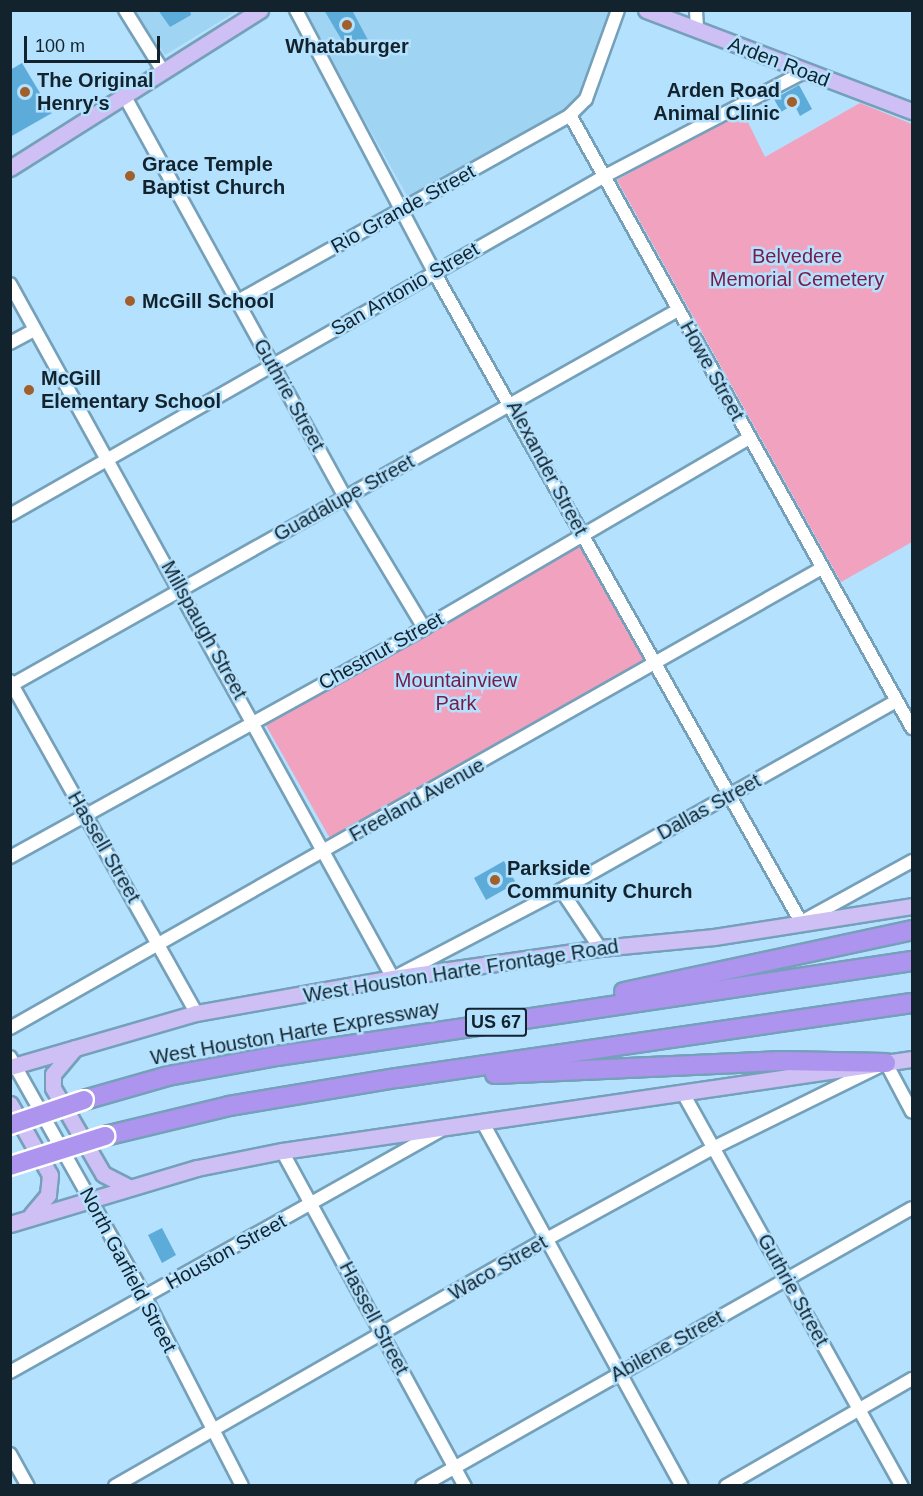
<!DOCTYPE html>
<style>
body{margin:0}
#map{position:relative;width:923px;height:1496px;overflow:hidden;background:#b4e1fd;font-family:Helvetica,sans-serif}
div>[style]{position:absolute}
.built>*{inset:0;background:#a0d4f3}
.green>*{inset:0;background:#f0a2bf}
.building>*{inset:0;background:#5dabd9}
.roads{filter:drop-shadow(2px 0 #75a0ba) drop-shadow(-2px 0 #75a0ba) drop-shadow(0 2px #75a0ba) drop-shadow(0 -2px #75a0ba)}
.minor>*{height:12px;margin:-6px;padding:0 6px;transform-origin:6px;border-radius:6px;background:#fff}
.major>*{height:15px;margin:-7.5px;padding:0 7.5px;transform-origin:7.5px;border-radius:7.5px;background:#cebff5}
.highway>*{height:18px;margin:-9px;padding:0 9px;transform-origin:9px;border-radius:9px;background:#ad94ee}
.bridges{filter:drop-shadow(2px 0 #fff) drop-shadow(-2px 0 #fff) drop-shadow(0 2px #fff) drop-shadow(0 -2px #fff)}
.highway-bridge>*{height:18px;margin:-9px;padding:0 9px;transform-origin:9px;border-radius:9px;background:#ad94ee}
.dots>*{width:16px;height:16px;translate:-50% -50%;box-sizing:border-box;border:3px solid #b4e1fd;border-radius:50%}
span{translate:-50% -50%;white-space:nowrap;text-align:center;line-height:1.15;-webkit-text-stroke:5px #b4e1fd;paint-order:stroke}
.shield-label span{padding:2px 4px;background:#b4e1fd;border:2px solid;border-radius:4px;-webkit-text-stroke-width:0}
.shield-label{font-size:18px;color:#12232d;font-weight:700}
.poi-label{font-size:20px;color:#12232d;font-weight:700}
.left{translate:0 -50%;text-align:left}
.right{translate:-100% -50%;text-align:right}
.street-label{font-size:20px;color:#12232d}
.park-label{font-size:20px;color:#771b48}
.frame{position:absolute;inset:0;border:12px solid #12232d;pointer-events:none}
.scale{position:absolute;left:24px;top:36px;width:136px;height:27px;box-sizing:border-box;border:3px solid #12232d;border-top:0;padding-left:8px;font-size:18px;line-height:21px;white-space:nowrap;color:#12232d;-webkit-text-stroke:4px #b4e1fd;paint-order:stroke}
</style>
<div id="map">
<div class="built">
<div style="clip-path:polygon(617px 10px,624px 13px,589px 100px,410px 201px,303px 11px)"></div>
<div style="clip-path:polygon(134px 11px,237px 11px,165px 55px)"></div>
</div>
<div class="green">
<div style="clip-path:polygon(860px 103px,912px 124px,912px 542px,841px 582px,617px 180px,742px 110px,765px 157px)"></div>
<div style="clip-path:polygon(580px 542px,649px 663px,332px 842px,263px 720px)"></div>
</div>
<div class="building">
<div style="clip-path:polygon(158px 10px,190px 10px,191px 15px,170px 27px)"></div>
<div style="clip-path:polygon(324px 10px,352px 10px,368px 40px,347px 49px)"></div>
<div style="clip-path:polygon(22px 63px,52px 113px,10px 137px,10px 70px)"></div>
<div style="clip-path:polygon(799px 85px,812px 109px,800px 116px,794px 104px,781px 112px,774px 99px)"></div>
<div style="clip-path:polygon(504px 861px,516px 883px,486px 900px,474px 878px)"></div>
<div style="clip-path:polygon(162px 1228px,176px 1255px,162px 1263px,148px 1235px)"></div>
</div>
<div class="roads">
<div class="minor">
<div style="left:125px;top:10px;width:72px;rotate:58.1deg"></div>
<div style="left:296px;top:10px;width:296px;rotate:62.2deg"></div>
<div style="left:434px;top:272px;width:746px;rotate:60.55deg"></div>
<div style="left:801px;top:922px;width:127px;rotate:-28.8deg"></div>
<div style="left:618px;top:10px;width:95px;rotate:109.8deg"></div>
<div style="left:586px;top:99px;width:23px;rotate:135deg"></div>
<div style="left:570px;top:115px;width:702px;rotate:60.84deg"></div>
<div style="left:696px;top:10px;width:20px;rotate:87deg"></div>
<div style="left:124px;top:95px;width:460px;rotate:61.2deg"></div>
<div style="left:346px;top:498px;width:152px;rotate:59deg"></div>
<div style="left:10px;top:284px;width:793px;rotate:61.11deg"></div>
<div style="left:393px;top:978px;width:190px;rotate:-27.6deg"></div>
<div style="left:561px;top:890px;width:385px;rotate:-29.4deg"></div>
<div style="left:236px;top:302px;width:383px;rotate:-29.2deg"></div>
<div style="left:10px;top:343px;width:27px;rotate:-28deg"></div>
<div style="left:10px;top:515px;width:683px;rotate:-29.68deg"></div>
<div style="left:603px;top:177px;width:227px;rotate:-27.6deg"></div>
<div style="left:10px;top:681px;width:381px;rotate:60.7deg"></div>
<div style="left:10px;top:686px;width:767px;rotate:-29.37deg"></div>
<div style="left:10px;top:857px;width:473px;rotate:-28.9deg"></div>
<div style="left:424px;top:628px;width:376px;rotate:-30.3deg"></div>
<div style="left:561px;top:890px;width:70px;rotate:56.1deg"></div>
<div style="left:10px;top:1028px;width:933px;rotate:-29.53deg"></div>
<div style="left:10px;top:1057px;width:275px;rotate:60.6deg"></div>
<div style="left:145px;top:1297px;width:212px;rotate:62.8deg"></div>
<div style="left:684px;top:1095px;width:448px;rotate:60.9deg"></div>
<div style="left:483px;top:1123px;width:414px;rotate:61.3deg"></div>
<div style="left:282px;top:1151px;width:382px;rotate:61.4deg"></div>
<div style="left:10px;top:1372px;width:493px;rotate:-29.3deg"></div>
<div style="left:10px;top:1454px;width:37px;rotate:61deg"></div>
<div style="left:115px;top:1486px;width:495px;rotate:-29.8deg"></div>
<div style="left:545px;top:1240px;width:192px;rotate:-28.7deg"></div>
<div style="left:713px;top:1148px;width:193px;rotate:-26.2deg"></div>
<div style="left:886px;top:1063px;width:55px;rotate:62deg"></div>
<div style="left:422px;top:1486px;width:563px;rotate:-29.57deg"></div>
<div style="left:726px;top:1486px;width:215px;rotate:-29.9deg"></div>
</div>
<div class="major">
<div style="left:646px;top:10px;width:285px;rotate:20.8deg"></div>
<div style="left:10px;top:168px;width:296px;rotate:-32.3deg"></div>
<div style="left:75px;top:1048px;width:34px;rotate:130deg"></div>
<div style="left:53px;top:1074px;width:14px;rotate:90deg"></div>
<div style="left:53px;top:1088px;width:99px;rotate:59.8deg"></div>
<div style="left:103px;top:1174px;width:28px;rotate:27deg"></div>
<div style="left:10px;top:1067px;width:194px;rotate:-16.2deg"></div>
<div style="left:196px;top:1013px;width:200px;rotate:-10.1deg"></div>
<div style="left:393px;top:978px;width:209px;rotate:-8.2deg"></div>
<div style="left:600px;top:948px;width:115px;rotate:-5.5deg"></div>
<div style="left:714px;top:937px;width:200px;rotate:-8.9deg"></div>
<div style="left:10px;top:1104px;width:81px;rotate:60.6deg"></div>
<div style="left:50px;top:1175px;width:20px;rotate:96deg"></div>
<div style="left:48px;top:1195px;width:26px;rotate:130deg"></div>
<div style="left:10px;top:1224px;width:195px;rotate:-16.7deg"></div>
<div style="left:197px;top:1168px;width:87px;rotate:-11.3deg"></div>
<div style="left:282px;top:1151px;width:637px;rotate:-8.31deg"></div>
</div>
<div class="highway">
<div style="left:624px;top:992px;width:295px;rotate:-12.1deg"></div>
<div style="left:495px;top:1074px;width:282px;rotate:-2.6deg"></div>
<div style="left:777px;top:1061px;width:109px;rotate:1.1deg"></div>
<div style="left:84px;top:1100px;width:87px;rotate:-15.9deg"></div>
<div style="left:168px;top:1076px;width:111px;rotate:-10.4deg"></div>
<div style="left:277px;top:1056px;width:642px;rotate:-8.51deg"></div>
<div style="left:105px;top:1136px;width:128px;rotate:-13.6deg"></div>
<div style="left:229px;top:1106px;width:170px;rotate:-9.5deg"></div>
<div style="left:397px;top:1078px;width:520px;rotate:-8.29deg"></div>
</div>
</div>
<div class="bridges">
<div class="highway-bridge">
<div style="left:10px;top:1125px;width:78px;rotate:-18.7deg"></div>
<div style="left:10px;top:1166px;width:100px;rotate:-17.5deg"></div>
</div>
</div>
<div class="dots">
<div style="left:347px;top:25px;background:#a15f2c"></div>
<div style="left:25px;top:92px;background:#a15f2c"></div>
<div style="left:792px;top:102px;background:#a15f2c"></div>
<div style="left:130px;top:176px;background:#a15f2c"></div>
<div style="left:130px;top:301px;background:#a15f2c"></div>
<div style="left:29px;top:390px;background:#a15f2c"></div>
<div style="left:495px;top:880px;background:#a15f2c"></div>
</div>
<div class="shield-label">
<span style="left:496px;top:1022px">US 67</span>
</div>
<div class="poi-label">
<span style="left:347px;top:46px">Whataburger</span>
<span class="left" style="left:37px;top:92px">The Original<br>Henry's</span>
<span class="right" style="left:780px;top:102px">Arden Road<br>Animal Clinic</span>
<span class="left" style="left:142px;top:176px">Grace Temple<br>Baptist Church</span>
<span class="left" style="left:142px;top:301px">McGill School</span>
<span class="left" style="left:41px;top:390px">McGill<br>Elementary School</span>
<span class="left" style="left:507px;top:880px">Parkside<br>Community Church</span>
</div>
<div class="street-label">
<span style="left:779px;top:62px;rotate:21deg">Arden Road</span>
<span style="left:403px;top:209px;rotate:-29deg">Rio Grande Street</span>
<span style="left:405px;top:289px;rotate:-30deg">San Antonio Street</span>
<span style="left:712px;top:371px;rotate:61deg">Howe Street</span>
<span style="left:289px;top:395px;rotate:61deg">Guthrie Street</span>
<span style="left:547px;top:468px;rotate:62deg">Alexander Street</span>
<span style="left:344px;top:498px;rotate:-29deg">Guadalupe Street</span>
<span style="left:204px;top:630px;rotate:61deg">Millspaugh Street</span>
<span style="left:381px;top:651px;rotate:-29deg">Chestnut Street</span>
<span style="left:417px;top:800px;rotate:-29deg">Freeland Avenue</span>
<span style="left:709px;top:807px;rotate:-29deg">Dallas Street</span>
<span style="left:104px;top:847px;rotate:60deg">Hassell Street</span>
<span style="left:461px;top:971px;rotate:-9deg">West Houston Harte Frontage Road</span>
<span style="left:295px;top:1033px;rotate:-10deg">West Houston Harte Expressway</span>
<span style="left:226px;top:1252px;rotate:-29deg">Houston Street</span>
<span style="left:498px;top:1268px;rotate:-30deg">Waco Street</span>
<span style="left:128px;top:1270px;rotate:62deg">North Garfield Street</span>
<span style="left:793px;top:1290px;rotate:61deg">Guthrie Street</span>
<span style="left:374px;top:1318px;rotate:62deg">Hassell Street</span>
<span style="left:667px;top:1346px;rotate:-29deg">Abilene Street</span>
</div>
<div class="park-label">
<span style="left:797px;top:268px">Belvedere<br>Memorial Cemetery</span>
<span style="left:456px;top:692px">Mountainview<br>Park</span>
</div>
<div class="frame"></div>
<div class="scale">100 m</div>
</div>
